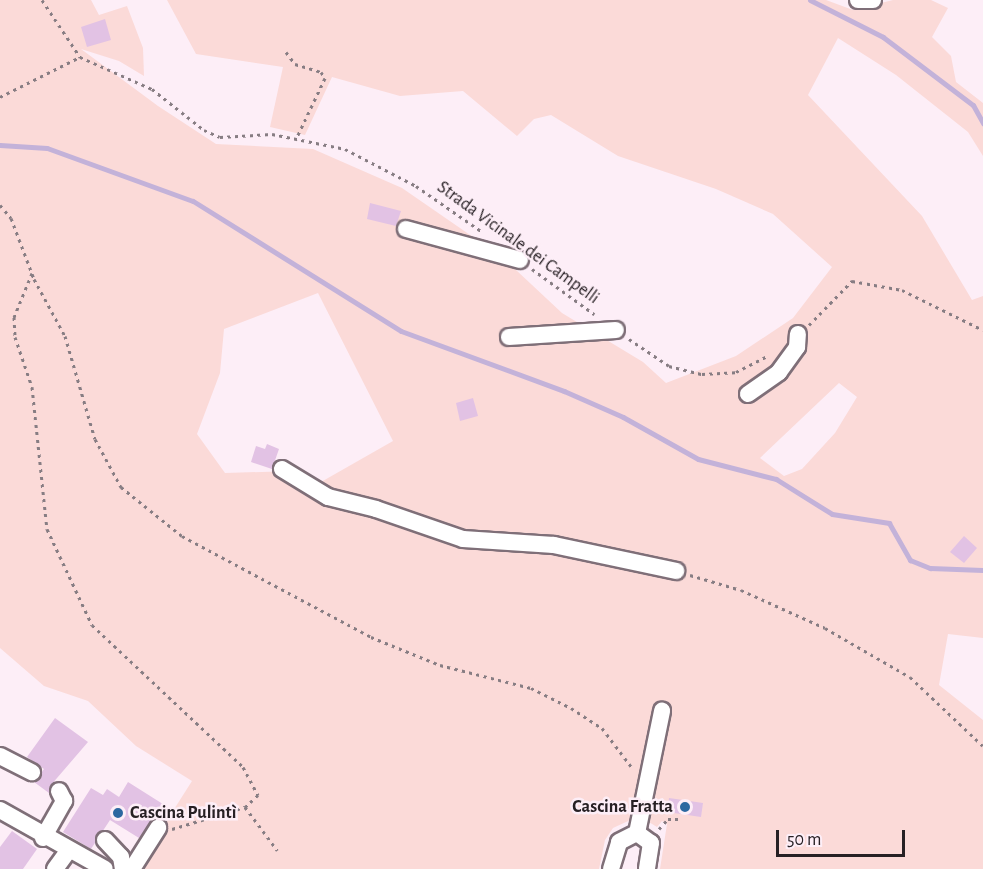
<!DOCTYPE html>
<meta charset="utf-8">
<style>
body{margin:0}
#map{position:relative;width:983px;height:869px;overflow:hidden;background:#fdeef7;font-family:"Alegreya Sans",sans-serif}
div>[style]{position:absolute}
.green>*{inset:0;background:#fbdad8}
.stream>*{height:5px;margin:-2.5px;padding:0 2.5px;transform-origin:2.5px;border-radius:2.5px;background:#c3b2d9}
.building>*{inset:0;background:#e2c2e4}
.path>*{height:3px;margin-top:-1.5px;transform-origin:0;background:repeating-linear-gradient(90deg,#877d83 0 3px,transparent 0 7.5px)}
.roads{filter:drop-shadow(2px 0 #7f6f78) drop-shadow(-2px 0 #7f6f78) drop-shadow(0 2px #7f6f78) drop-shadow(0 -2px #7f6f78)}
.minor>*{height:16px;margin:-8px;padding:0 8px;transform-origin:8px;border-radius:8px;background:#fff}
.dots>*{width:16px;height:16px;translate:-50% -50%;box-sizing:border-box;border:3px solid #fdeef7;border-radius:50%}
span{translate:-50% -50%;white-space:nowrap;text-align:center;line-height:1.15;-webkit-text-stroke:5px #fdeef7;paint-order:stroke}
.street-label{font-size:18px;color:#272024}
.poi-label{font-size:18px;color:#272024;font-weight:700}
.right{translate:-100% -50%;text-align:right}
.left{translate:0 -50%;text-align:left}
.scale{position:absolute;left:776px;top:830px;width:129px;height:27px;box-sizing:border-box;border:3px solid #272024;border-top:0;padding-left:8px;font-size:18px;line-height:21px;white-space:nowrap;color:#272024;-webkit-text-stroke:4px #fdeef7;paint-order:stroke}
</style>
<div id="map">
<div class="green">
<div style="clip-path:polygon(evenodd,0 0,91px 0,99px 15px,127px 6px,143px 48px,144px 76px,119px 61px,81px 49px,158px 106px,216px 144px,313px 149px,402px 188px,502px 257px,562px 313px,643px 362px,666px 383px,736px 356px,793px 318px,832px 267px,773px 214px,716px 189px,618px 156px,551px 115px,534px 119px,517px 136px,463px 91px,400px 96px,332px 77px,305px 135px,270px 127px,283px 67px,196px 54px,167px 0,826px 0,853px 10px,893px 0,931px 0,948px 8px,932px 37px,951px 56px,956px 82px,983px 103px,983px 156px,968px 132px,896px 75px,838px 38px,808px 95px,922px 216px,972px 300px,983px 296px,983px 638px,948px 634px,939px 685px,983px 720px,983px 869px,660px 869px,667px 824px,662px 821px,657px 827px,639px 816px,613px 828px,605px 840px,599px 869px,136px 869px,192px 781px,136px 746px,88px 701px,44px 686px,0 648px,0 0,318px 293px,393px 441px,321px 482px,292px 471px,225px 473px,197px 434px,220px 373px,224px 329px,318px 293px,0 0,839px 383px,857px 397px,835px 433px,802px 469px,784px 476px,760px 458px,839px 383px)"></div>
</div>
<div class="stream">
<div style="left:810px;top:0;width:82px;rotate:26.9deg"></div>
<div style="left:883px;top:37px;width:113px;rotate:37.1deg"></div>
<div style="left:973px;top:105px;width:21px;rotate:61deg"></div>
<div style="left:0;top:145px;width:47px;rotate:3.7deg"></div>
<div style="left:47px;top:148px;width:155px;rotate:20deg"></div>
<div style="left:193px;top:201px;width:245px;rotate:32deg"></div>
<div style="left:401px;top:331px;width:174px;rotate:20.2deg"></div>
<div style="left:564px;top:391px;width:64px;rotate:23.8deg"></div>
<div style="left:623px;top:417px;width:86px;rotate:29.2deg"></div>
<div style="left:698px;top:459px;width:81px;rotate:14.4deg"></div>
<div style="left:776px;top:479px;width:66px;rotate:32deg"></div>
<div style="left:832px;top:514px;width:58px;rotate:9deg"></div>
<div style="left:889px;top:523px;width:43px;rotate:60.4deg"></div>
<div style="left:910px;top:560px;width:22px;rotate:22deg"></div>
<div style="left:930px;top:568px;width:53px;rotate:2.2deg"></div>
</div>
<div class="building">
<div style="clip-path:polygon(105px 19px,111px 40px,87px 47px,81px 27px)"></div>
<div style="clip-path:polygon(370px 203px,401px 211px,396px 226px,367px 219px)"></div>
<div style="clip-path:polygon(473px 398px,478px 416px,460px 421px,456px 403px)"></div>
<div style="clip-path:polygon(267px 444px,279px 449px,272px 469px,251px 462px,256px 446px,265px 449px)"></div>
<div style="clip-path:polygon(964px 536px,977px 548px,964px 563px,950px 552px)"></div>
<div style="clip-path:polygon(55px 718px,88px 742px,51px 785px,49px 793px,34px 782px,44px 769px,27px 757px)"></div>
<div style="clip-path:polygon(128px 782px,166px 806px,139px 838px,110px 820px,91px 849px,63px 832px,91px 788px,103px 795px,107px 789px,119px 797px)"></div>
<div style="clip-path:polygon(669px 798px,703px 803px,701px 817px,667px 812px)"></div>
<div style="clip-path:polygon(12px 831px,37px 849px,23px 869px,0 869px,0 847px)"></div>
</div>
<div class="path">
<div style="left:42px;top:0;width:69px;rotate:56.3deg"></div>
<div style="left:80px;top:57px;width:79px;rotate:24deg"></div>
<div style="left:152px;top:89px;width:66px;rotate:38.3deg"></div>
<div style="left:204px;top:130px;width:17px;rotate:24deg"></div>
<div style="left:220px;top:137px;width:52px;rotate:-3.3deg"></div>
<div style="left:272px;top:134px;width:75px;rotate:11.6deg"></div>
<div style="left:345px;top:149px;width:80px;rotate:27.5deg"></div>
<div style="left:416px;top:186px;width:79px;rotate:34.7deg"></div>
<div style="left:286px;top:52px;width:15px;rotate:53deg"></div>
<div style="left:295px;top:64px;width:27px;rotate:17deg"></div>
<div style="left:321px;top:72px;width:7px;rotate:56deg"></div>
<div style="left:325px;top:78px;width:68px;rotate:115.4deg"></div>
<div style="left:0;top:97px;width:89px;rotate:-26.6deg"></div>
<div style="left:0;top:205px;width:17px;rotate:50deg"></div>
<div style="left:11px;top:218px;width:65px;rotate:69.3deg"></div>
<div style="left:34px;top:279px;width:65px;rotate:61.5deg"></div>
<div style="left:65px;top:336px;width:107px;rotate:73.8deg"></div>
<div style="left:95px;top:439px;width:55px;rotate:61.6deg"></div>
<div style="left:121px;top:487px;width:78px;rotate:38.8deg"></div>
<div style="left:182px;top:536px;width:214px;rotate:28.1deg"></div>
<div style="left:371px;top:637px;width:74px;rotate:22.1deg"></div>
<div style="left:440px;top:665px;width:94px;rotate:14.2deg"></div>
<div style="left:531px;top:688px;width:45px;rotate:26.6deg"></div>
<div style="left:571px;top:708px;width:37px;rotate:33deg"></div>
<div style="left:602px;top:728px;width:51px;rotate:52.9deg"></div>
<div style="left:532px;top:269px;width:77px;rotate:36deg"></div>
<div style="left:32px;top:273px;width:48px;rotate:112.2deg"></div>
<div style="left:14px;top:317px;width:20px;rotate:87deg"></div>
<div style="left:15px;top:337px;width:53px;rotate:71.2deg"></div>
<div style="left:32px;top:387px;width:143px;rotate:84deg"></div>
<div style="left:47px;top:529px;width:106px;rotate:64.9deg"></div>
<div style="left:92px;top:625px;width:207px;rotate:43.2deg"></div>
<div style="left:243px;top:767px;width:32px;rotate:62deg"></div>
<div style="left:258px;top:795px;width:18px;rotate:137deg"></div>
<div style="left:809px;top:325px;width:62px;rotate:-45.7deg"></div>
<div style="left:852px;top:281px;width:51px;rotate:10.2deg"></div>
<div style="left:902px;top:290px;width:90px;rotate:26.3deg"></div>
<div style="left:629px;top:339px;width:48px;rotate:34deg"></div>
<div style="left:669px;top:366px;width:34px;rotate:14deg"></div>
<div style="left:702px;top:374px;width:34px;rotate:-3deg"></div>
<div style="left:736px;top:372px;width:36px;rotate:-27deg"></div>
<div style="left:690px;top:575px;width:53px;rotate:16.4deg"></div>
<div style="left:741px;top:590px;width:92px;rotate:24.3deg"></div>
<div style="left:825px;top:628px;width:98px;rotate:30deg"></div>
<div style="left:910px;top:677px;width:100px;rotate:43.4deg"></div>
<div style="left:172px;top:829px;width:76px;rotate:-16.8deg"></div>
<div style="left:245px;top:807px;width:54px;rotate:53.3deg"></div>
<div style="left:659px;top:829px;width:13px;rotate:-48deg"></div>
<div style="left:668px;top:819px;width:15px"></div>
</div>
<div class="roads">
<div class="minor">
<div style="left:858px;top:0;width:15px"></div>
<div style="left:406px;top:229px;width:118px;rotate:15.2deg"></div>
<div style="left:509px;top:337px;width:107px;rotate:-3.7deg"></div>
<div style="left:748px;top:394px;width:38px;rotate:-35deg"></div>
<div style="left:779px;top:372px;width:31px;rotate:-54deg"></div>
<div style="left:797px;top:347px;width:13px;rotate:-86deg"></div>
<div style="left:282px;top:469px;width:54px;rotate:31.3deg"></div>
<div style="left:328px;top:497px;width:49px;rotate:14deg"></div>
<div style="left:376px;top:509px;width:92px;rotate:19deg"></div>
<div style="left:463px;top:539px;width:91px;rotate:3.8deg"></div>
<div style="left:554px;top:545px;width:125px;rotate:12deg"></div>
<div style="left:0;top:756px;width:36px;rotate:27deg"></div>
<div style="left:0;top:810px;width:120px;rotate:29.3deg"></div>
<div style="left:637px;top:833px;width:125px;rotate:-78.4deg"></div>
<div style="left:43px;top:838px;width:43px;rotate:-60.4deg"></div>
<div style="left:64px;top:801px;width:11px;rotate:-117deg"></div>
<div style="left:105px;top:840px;width:23px;rotate:47deg"></div>
<div style="left:121px;top:857px;width:12px;rotate:81deg"></div>
<div style="left:55px;top:869px;width:22px;rotate:-54deg"></div>
<div style="left:132px;top:869px;width:49px;rotate:-57.6deg"></div>
<div style="left:611px;top:869px;width:28px;rotate:-73deg"></div>
<div style="left:619px;top:842px;width:20px;rotate:-27deg"></div>
<div style="left:637px;top:833px;width:17px;rotate:36deg"></div>
<div style="left:651px;top:843px;width:26px;rotate:99deg"></div>
</div>
</div>
<div class="dots">
<div style="left:685px;top:807px;background:#2c68a0"></div>
<div style="left:118px;top:813px;background:#2c68a0"></div>
</div>
<div class="street-label">
<span style="left:518px;top:243px;rotate:36deg">Strada Vicinale dei Campelli</span>
</div>
<div class="poi-label">
<span class="right" style="left:673px;top:807px">Cascina Fratta</span>
<span class="left" style="left:130px;top:813px">Cascina Pulintì</span>
</div>
<div class="scale">50 m</div>
</div>
